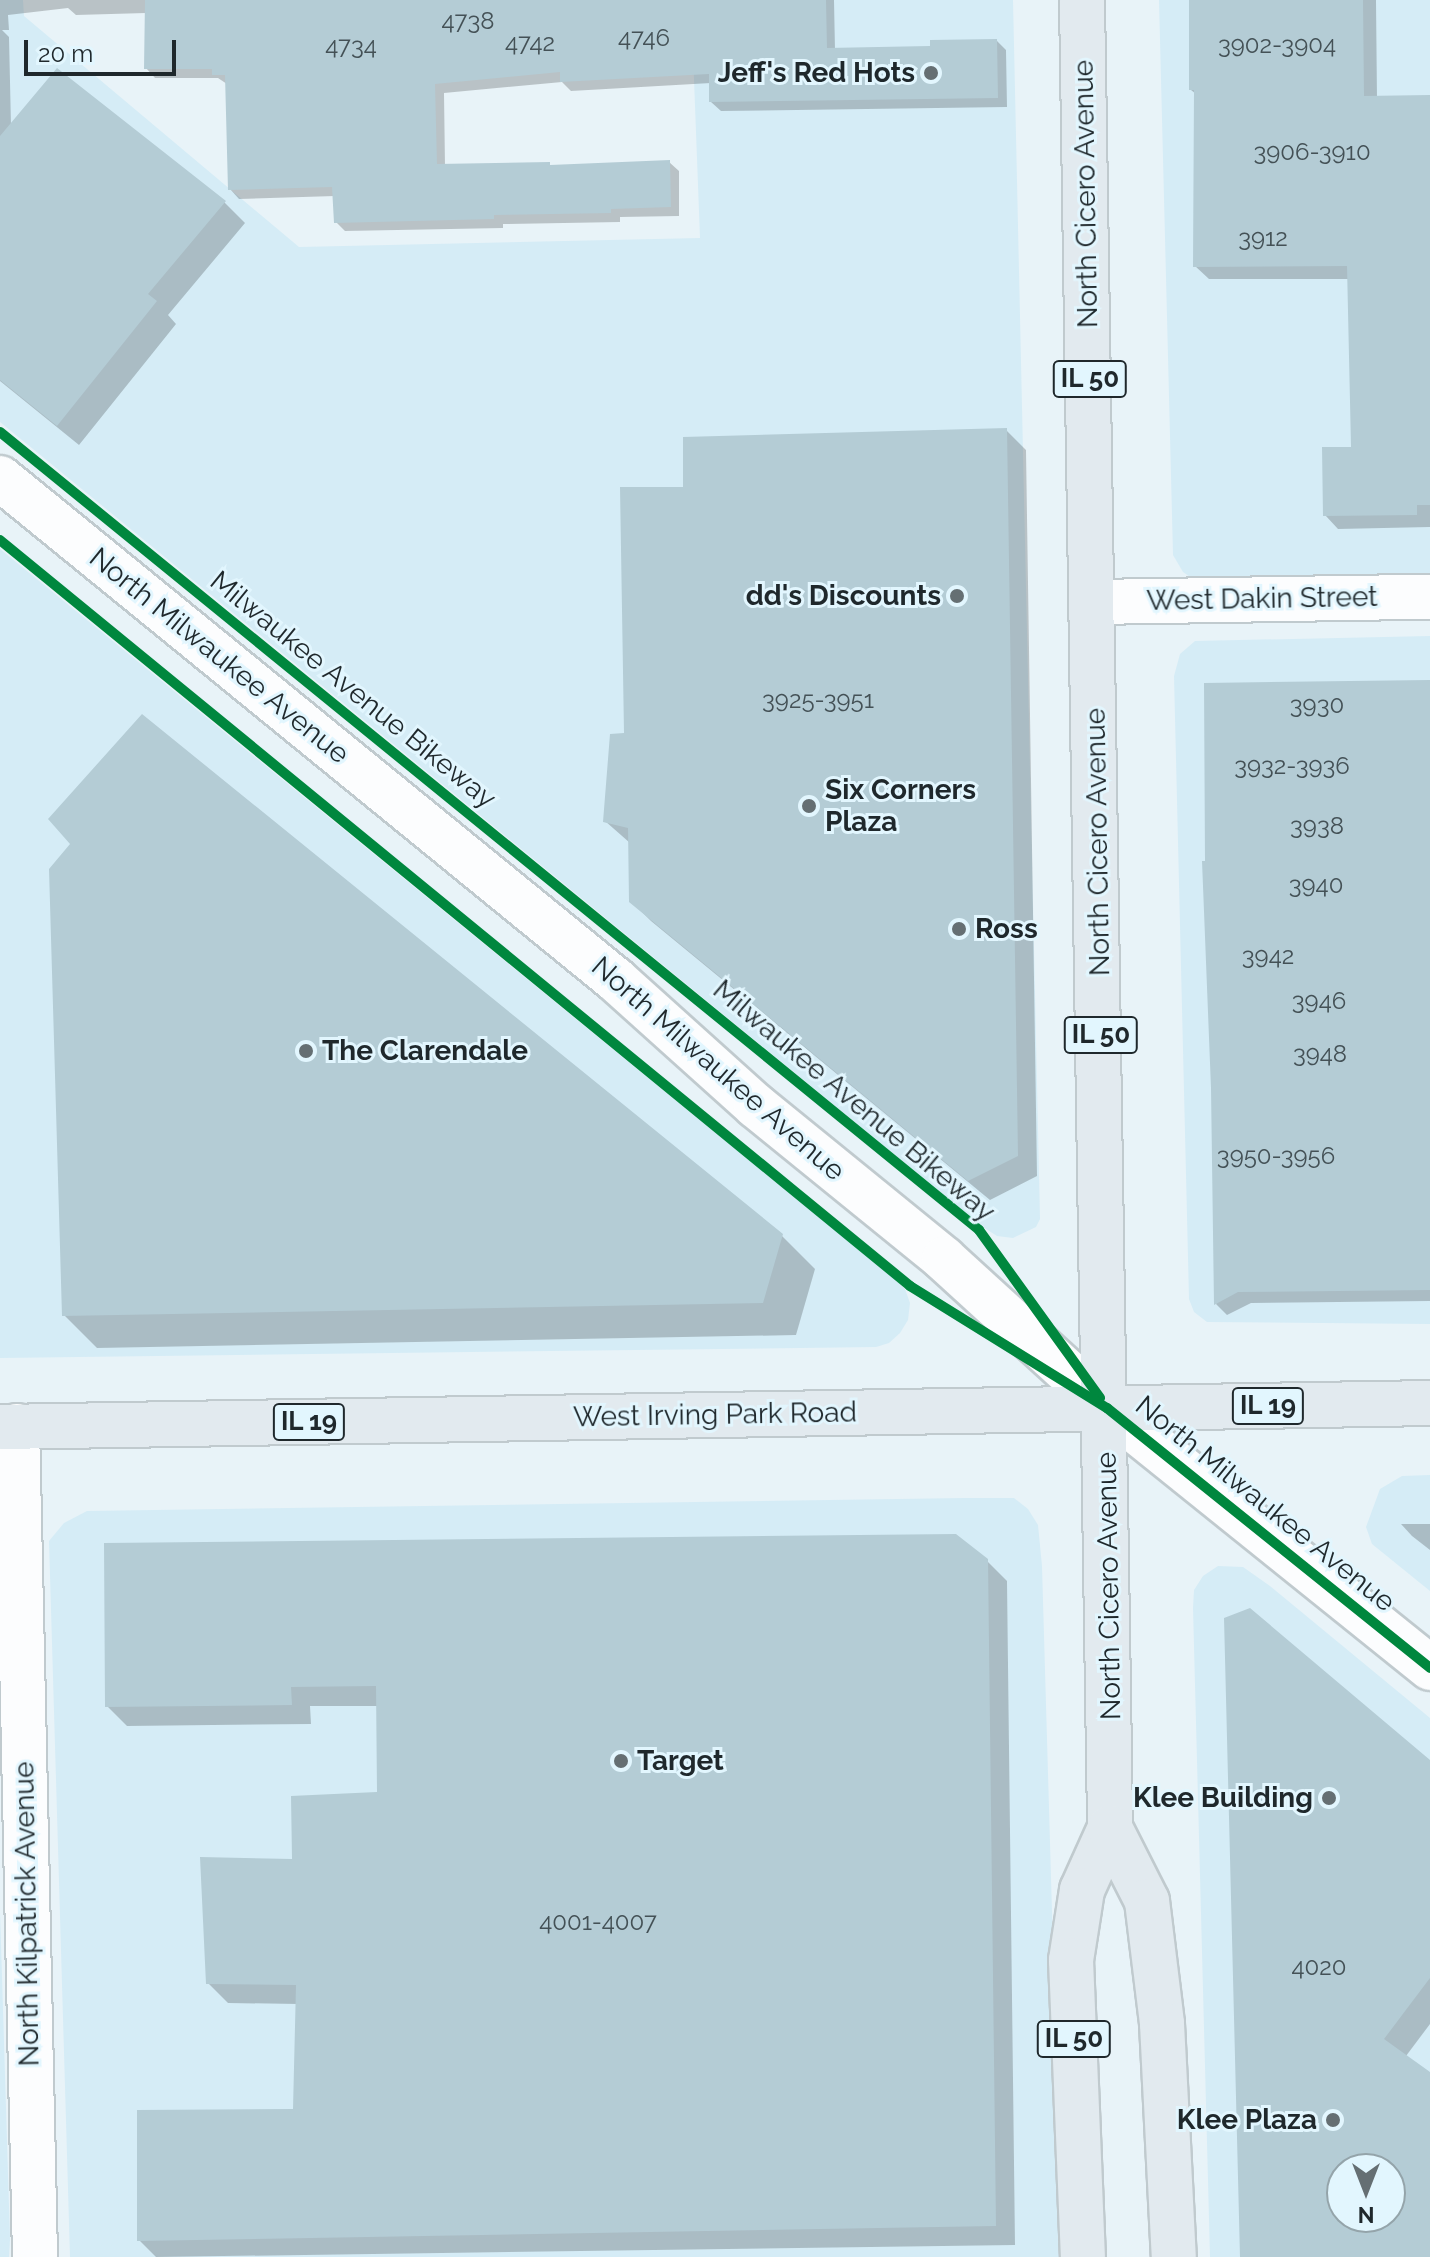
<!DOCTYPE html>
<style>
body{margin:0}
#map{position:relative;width:1430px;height:2257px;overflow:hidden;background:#e8f3f8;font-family:Raleway,sans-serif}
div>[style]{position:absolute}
.built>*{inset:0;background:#d5ecf6}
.shadow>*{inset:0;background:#0003}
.building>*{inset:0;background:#b4ccd5}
.roads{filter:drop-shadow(2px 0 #c0cace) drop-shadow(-2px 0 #c0cace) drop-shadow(0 2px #c0cace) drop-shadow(0 -2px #c0cace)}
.street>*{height:44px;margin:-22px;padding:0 22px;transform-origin:22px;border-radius:22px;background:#fcfdfe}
.secondary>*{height:44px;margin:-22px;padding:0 22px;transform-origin:22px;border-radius:22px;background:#fcfdfe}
.primary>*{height:44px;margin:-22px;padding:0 22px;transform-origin:22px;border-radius:22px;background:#e2eaef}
.cycleway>*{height:10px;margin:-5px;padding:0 5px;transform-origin:5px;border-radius:5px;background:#00873e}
.dots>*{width:22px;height:22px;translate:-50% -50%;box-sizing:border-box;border:4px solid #e2f6fe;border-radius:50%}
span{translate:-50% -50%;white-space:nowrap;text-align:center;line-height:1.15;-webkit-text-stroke:6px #e2f6fe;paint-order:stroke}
.number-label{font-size:24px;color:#445156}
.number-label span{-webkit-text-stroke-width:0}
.shield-label span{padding:2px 6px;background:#e2f6fe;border:2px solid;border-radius:6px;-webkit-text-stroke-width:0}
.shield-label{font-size:26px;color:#1f282c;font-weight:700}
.poi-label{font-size:28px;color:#1f282c;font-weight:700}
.right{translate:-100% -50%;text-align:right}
.left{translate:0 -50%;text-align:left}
.street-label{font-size:28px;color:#1f282c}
.north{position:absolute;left:1326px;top:2153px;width:80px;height:80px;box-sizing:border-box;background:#e2f6fe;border:2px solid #94a4aa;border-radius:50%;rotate:180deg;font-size:22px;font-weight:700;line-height:32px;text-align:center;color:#1f282c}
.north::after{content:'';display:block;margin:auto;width:28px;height:36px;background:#656f73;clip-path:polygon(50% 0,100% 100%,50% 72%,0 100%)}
.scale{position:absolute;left:24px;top:40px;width:152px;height:36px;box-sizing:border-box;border:4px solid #1f282c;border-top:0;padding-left:10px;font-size:24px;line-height:28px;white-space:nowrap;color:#1f282c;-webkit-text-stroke:6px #e2f6fe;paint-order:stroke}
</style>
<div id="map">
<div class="built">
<div style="clip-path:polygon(0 0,23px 0,24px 16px,299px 247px,700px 238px,691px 0,1013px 0,1040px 1219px,1036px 1227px,1013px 1238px,997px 1236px,983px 1227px,0 422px)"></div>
<div style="clip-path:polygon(1159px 0,1430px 0,1430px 577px,1193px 579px,1183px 572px,1173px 555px)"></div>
<div style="clip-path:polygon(0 549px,892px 1277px,905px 1289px,910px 1303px,908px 1320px,900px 1333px,889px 1343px,876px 1347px,0 1358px)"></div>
<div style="clip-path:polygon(1430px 636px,1430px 1324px,1207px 1322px,1194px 1312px,1189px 1299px,1174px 676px,1180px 654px,1195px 641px)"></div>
<div style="clip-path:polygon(1430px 1475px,1430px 1591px,1372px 1544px,1366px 1527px,1380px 1489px,1402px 1476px)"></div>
<div style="clip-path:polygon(964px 1498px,1014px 1498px,1028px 1509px,1038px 1525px,1042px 1566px,1062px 2257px,70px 2257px,49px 1541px,64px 1523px,87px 1511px)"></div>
<div style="clip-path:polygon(evenodd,1218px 1566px,1243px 1567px,1270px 1586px,1430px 1718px,1430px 2257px,1210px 2257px,1193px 1608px,1194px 1590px,1203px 1576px,1218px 1566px,1342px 2169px,1390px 2169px,1390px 2217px,1342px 2217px,1342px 2169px)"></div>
<div style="clip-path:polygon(0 1911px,10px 2239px,9px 2257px,0 2257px)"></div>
</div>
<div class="shadow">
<div style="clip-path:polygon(0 0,834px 0,835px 50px,932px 48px,997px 41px,1006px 50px,1007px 107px,721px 111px,711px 102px,711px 83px,571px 91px,562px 82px,444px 93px,445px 166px,549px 164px,553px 167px,669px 162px,679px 171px,679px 216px,620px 217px,620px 222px,503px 224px,503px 228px,345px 231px,336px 222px,335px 196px,239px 199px,230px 189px,227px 84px,218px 78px,155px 78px,146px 68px,146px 13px,76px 15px,68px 8px,8px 15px,9px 30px,2px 30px,9px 37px,11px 126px,224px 202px,245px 223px,168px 315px,176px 324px,79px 445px,0 381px)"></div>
<div style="clip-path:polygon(1191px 0,1376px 0,1377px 98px,1430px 97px,1430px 527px,1338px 529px,1325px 515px,1353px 449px,1350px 279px,1209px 279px,1195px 266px,1196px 94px,1191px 90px)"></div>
<div style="clip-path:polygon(1006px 430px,1026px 450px,1037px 1176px,990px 1200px,651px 921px,631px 901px,630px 843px,605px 821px,685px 489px)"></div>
<div style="clip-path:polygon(1430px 682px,1430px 1301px,1251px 1303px,1227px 1315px,1216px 1304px)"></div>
<div style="clip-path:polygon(782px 1236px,815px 1269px,796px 1335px,97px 1348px,64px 1315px)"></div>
<div style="clip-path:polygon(1401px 1524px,1430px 1524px,1430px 1550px,1412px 1536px)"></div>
<div style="clip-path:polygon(987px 1561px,1007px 1581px,1015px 2245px,156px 2257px,139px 2240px,295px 2111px,298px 2004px,228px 2003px,208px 1983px,379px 1794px,378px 1706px,310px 1706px,311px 1724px,127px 1726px,107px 1706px)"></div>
<div style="clip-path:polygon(evenodd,1430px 1762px,1430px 2024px,1406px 2056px,1430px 2074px,1430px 2257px,1243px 2257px,1430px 1762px,1342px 2169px,1390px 2169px,1390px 2217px,1342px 2217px,1342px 2169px)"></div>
</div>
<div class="building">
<div style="clip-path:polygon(145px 0,826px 0,827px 48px,930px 46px,930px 40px,997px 39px,998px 98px,709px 102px,709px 74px,560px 82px,560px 72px,435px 84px,437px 164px,550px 162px,550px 165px,670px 160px,671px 207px,611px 209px,611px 213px,494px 215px,494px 219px,334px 223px,332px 187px,228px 190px,225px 75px,212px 75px,212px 69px,144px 69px)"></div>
<div style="clip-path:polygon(1189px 0,1363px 0,1364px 96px,1430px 95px,1430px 505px,1417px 505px,1417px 515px,1323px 516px,1322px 447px,1351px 447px,1347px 266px,1193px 267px,1194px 90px,1189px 90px)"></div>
<div style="clip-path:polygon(57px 68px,226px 201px,148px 294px,157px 301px,57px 426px,0 380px,0 136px)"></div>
<div style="clip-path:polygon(1007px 428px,1018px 1156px,968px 1181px,629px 902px,628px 828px,603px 822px,610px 734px,624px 733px,620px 487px,683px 487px,683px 437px)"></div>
<div style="clip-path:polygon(1430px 680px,1430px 1290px,1238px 1292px,1214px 1305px,1211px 1088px,1202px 861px,1205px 861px,1204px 683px)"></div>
<div style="clip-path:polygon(142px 714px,783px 1234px,763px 1303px,62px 1316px,49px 869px,70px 844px,48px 819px)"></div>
<div style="clip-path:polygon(956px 1534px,988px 1559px,996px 2226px,137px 2241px,137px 2110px,293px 2109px,296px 1985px,206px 1984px,200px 1857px,292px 1859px,291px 1796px,377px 1792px,376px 1686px,291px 1687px,292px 1705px,105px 1707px,104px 1543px)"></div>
<div style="clip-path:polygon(evenodd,1250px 1608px,1430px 1760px,1430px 1978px,1384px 2039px,1430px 2072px,1430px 2257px,1240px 2257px,1224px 1618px,1250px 1608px,1342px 2169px,1390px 2169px,1390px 2217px,1342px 2217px,1342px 2169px)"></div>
</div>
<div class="roads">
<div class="street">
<div style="left:1093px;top:602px;width:337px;rotate:-0.9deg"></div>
<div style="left:17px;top:1426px;width:831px;rotate:88.76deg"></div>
</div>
<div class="secondary">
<div style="left:0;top:478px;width:795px;rotate:39.18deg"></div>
<div style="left:616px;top:980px;width:188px;rotate:42deg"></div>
<div style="left:756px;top:1106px;width:242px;rotate:39.1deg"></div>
<div style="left:944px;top:1259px;width:221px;rotate:42.4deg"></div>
<div style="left:1107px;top:1408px;width:415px;rotate:38.8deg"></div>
</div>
<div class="primary">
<div style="left:1082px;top:0;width:1828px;rotate:89.12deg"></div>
<div style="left:1110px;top:1828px;width:68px;rotate:114.3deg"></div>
<div style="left:1082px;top:1890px;width:71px;rotate:98.9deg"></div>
<div style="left:1071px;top:1960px;width:297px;rotate:87.7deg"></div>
<div style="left:0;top:1427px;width:1430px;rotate:-0.96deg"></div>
<div style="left:1110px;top:1828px;width:82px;rotate:63.1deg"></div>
<div style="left:1147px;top:1901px;width:124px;rotate:83deg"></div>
<div style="left:1162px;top:2024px;width:233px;rotate:87.1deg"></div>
</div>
</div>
<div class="cycleway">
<div style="left:0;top:432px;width:1263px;rotate:39.18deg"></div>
<div style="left:979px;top:1230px;width:207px;rotate:54.2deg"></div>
<div style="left:0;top:540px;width:1177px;rotate:39.34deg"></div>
<div style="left:910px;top:1286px;width:232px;rotate:31.8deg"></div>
<div style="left:1107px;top:1408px;width:415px;rotate:38.8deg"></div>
</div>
<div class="dots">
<div style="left:931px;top:73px;background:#656f73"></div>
<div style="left:957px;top:596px;background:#656f73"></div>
<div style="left:809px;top:806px;background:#656f73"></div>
<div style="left:959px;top:929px;background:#656f73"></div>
<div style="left:306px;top:1051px;background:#656f73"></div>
<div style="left:621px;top:1761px;background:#656f73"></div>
<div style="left:1329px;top:1798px;background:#656f73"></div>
<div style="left:1333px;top:2120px;background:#656f73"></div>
</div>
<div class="number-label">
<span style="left:468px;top:21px">4738</span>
<span style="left:644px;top:38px">4746</span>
<span style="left:530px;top:43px">4742</span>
<span style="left:1277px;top:45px">3902-3904</span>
<span style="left:351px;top:46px">4734</span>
<span style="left:1312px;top:152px">3906-3910</span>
<span style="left:1263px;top:238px">3912</span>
<span style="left:818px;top:700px">3925-3951</span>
<span style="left:1317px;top:705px">3930</span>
<span style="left:1292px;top:766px">3932-3936</span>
<span style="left:1317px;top:826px">3938</span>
<span style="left:1316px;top:885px">3940</span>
<span style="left:1268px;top:956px">3942</span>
<span style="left:1319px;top:1001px">3946</span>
<span style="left:1320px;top:1054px">3948</span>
<span style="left:1276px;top:1156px">3950-3956</span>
<span style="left:598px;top:1922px">4001-4007</span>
<span style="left:1319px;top:1967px">4020</span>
</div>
<div class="shield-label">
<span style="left:1090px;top:379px">IL 50</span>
<span style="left:1101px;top:1035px">IL 50</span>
<span style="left:1268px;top:1406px">IL 19</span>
<span style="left:309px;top:1422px">IL 19</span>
<span style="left:1074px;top:2039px">IL 50</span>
</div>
<div class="poi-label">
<span class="right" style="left:915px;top:73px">Jeff's Red Hots</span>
<span class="right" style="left:941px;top:596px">dd's Discounts</span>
<span class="left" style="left:825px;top:806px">Six Corners<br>Plaza</span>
<span class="left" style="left:975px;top:929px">Ross</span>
<span class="left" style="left:322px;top:1051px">The Clarendale</span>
<span class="left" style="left:637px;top:1761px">Target</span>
<span class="right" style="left:1313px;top:1798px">Klee Building</span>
<span class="right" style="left:1317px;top:2120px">Klee Plaza</span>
</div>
<div class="street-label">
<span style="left:1086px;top:194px;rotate:-91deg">North Cicero Avenue</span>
<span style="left:1262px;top:599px;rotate:-1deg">West Dakin Street</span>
<span style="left:219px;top:656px;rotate:39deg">North Milwaukee Avenue</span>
<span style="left:353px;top:690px;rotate:39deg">Milwaukee Avenue Bikeway</span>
<span style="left:1098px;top:842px;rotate:-91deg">North Cicero Avenue</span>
<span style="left:718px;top:1069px;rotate:41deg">North Milwaukee Avenue</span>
<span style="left:854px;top:1101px;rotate:40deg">Milwaukee Avenue Bikeway</span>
<span style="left:715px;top:1415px;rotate:-1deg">West Irving Park Road</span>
<span style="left:1265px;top:1504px;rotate:39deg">North Milwaukee Avenue</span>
<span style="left:1109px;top:1586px;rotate:-91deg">North Cicero Avenue</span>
<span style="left:27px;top:1914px;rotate:-91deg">North Kilpatrick Avenue</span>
</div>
<div class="north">N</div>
<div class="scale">20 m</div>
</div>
